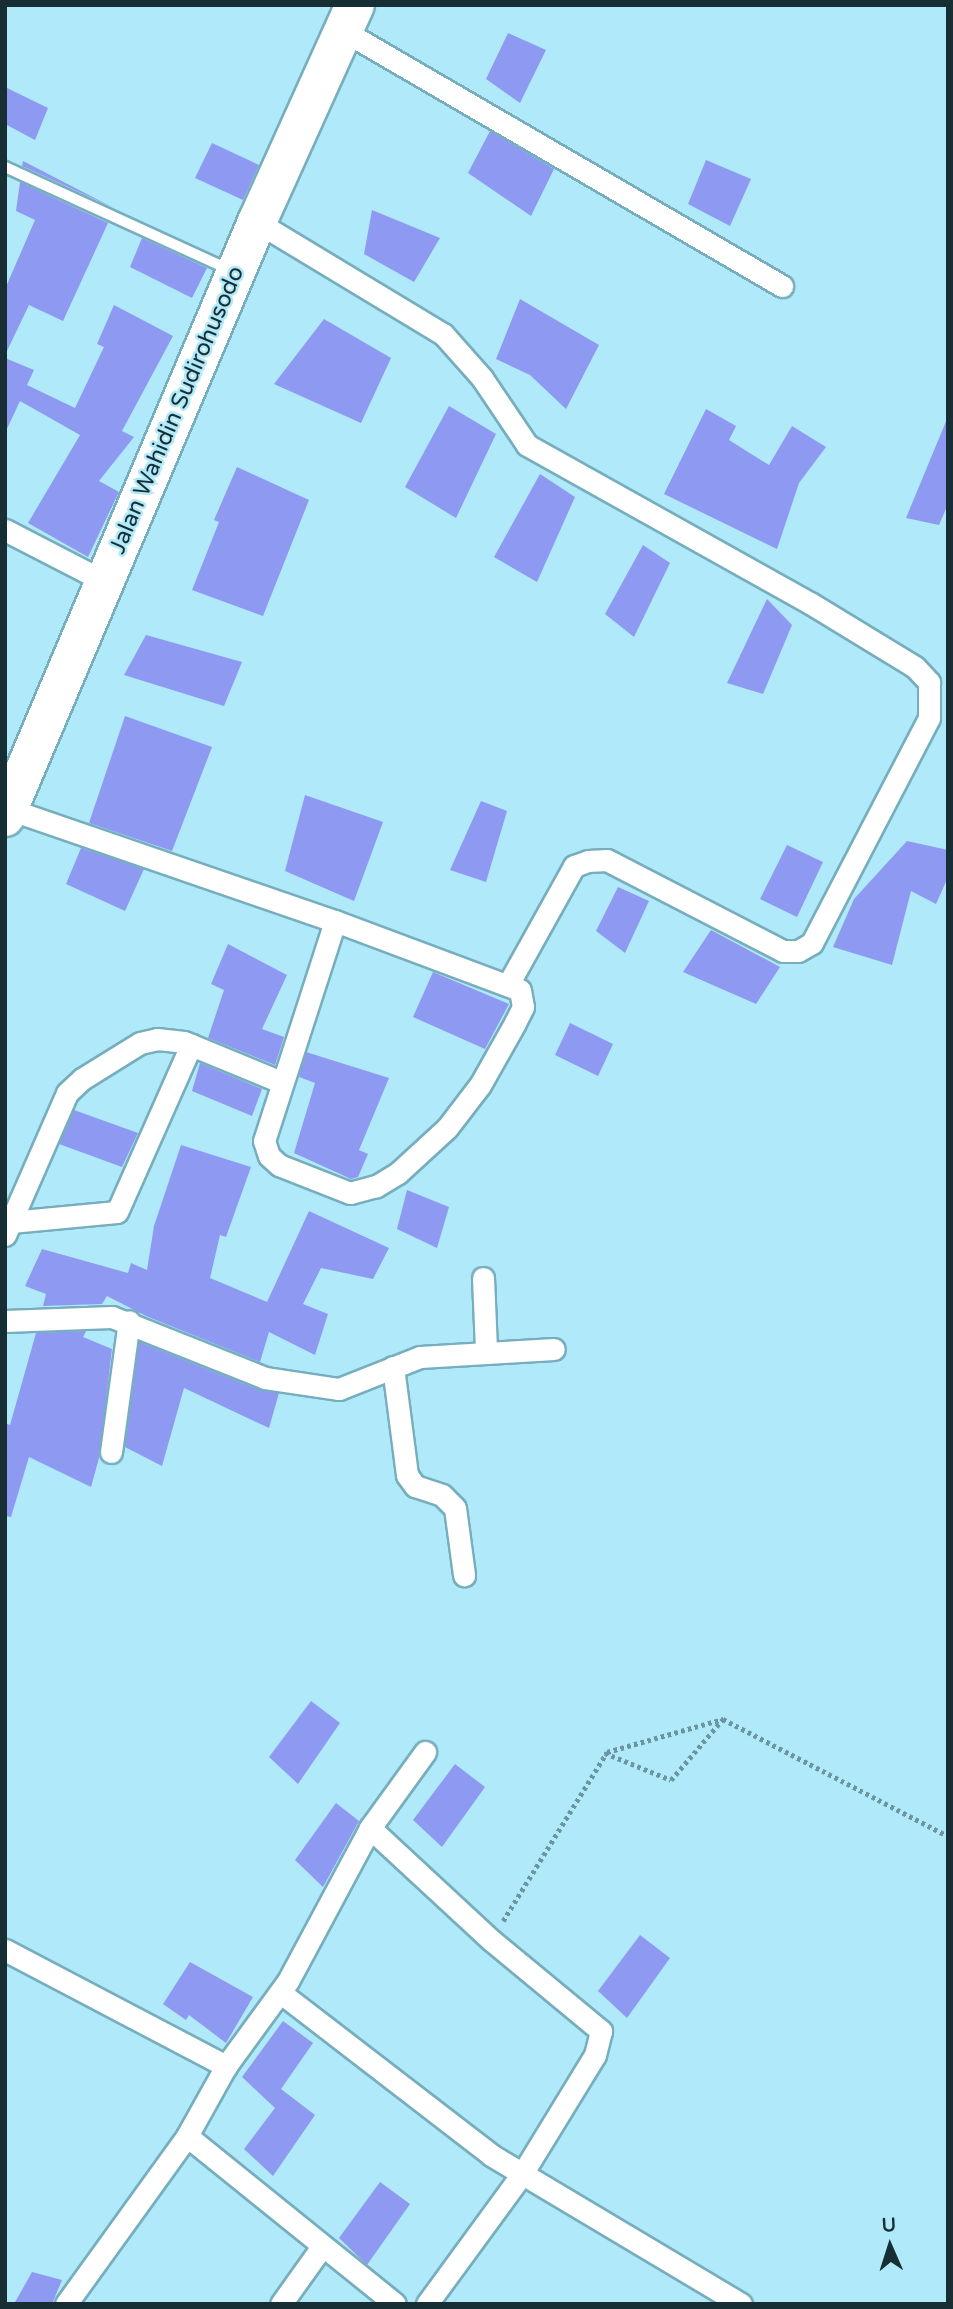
<!DOCTYPE html>
<style>
body{margin:0}
#map{position:relative;width:953px;height:2309px;overflow:hidden;background:#b0e9f9;font-family:"Varela Round",sans-serif}
div>[style]{position:absolute}
.building>*{inset:0;background:#8e9af2}
.path>*{height:4.5px;margin-top:-2.25px;transform-origin:0;background:repeating-linear-gradient(90deg,#6b95a1 0 3.5px,transparent 0 7px)}
.roads{filter:drop-shadow(2px 0 #76aebd) drop-shadow(-2px 0 #76aebd) drop-shadow(0 2px #76aebd) drop-shadow(0 -2px #76aebd)}
.lane>*{height:10px;margin:-5px;padding:0 5px;transform-origin:5px;border-radius:5px;background:#fff}
.street>*{height:21px;margin:-10.5px;padding:0 10.5px;transform-origin:10.5px;border-radius:10.5px;background:#fff}
.highway>*{height:38px;margin:-19px;padding:0 19px;transform-origin:19px;border-radius:19px;background:#fff}
span{translate:-50% -50%;white-space:nowrap;text-align:center;line-height:1.15;-webkit-text-stroke:5px #b0e9f9;paint-order:stroke}
.street-label{font-size:23px;color:#172e34}
.frame{position:absolute;inset:0;border:7px solid #172e34;pointer-events:none}
.north{position:absolute;left:855px;top:2211px;width:70px;height:70px;-webkit-text-stroke:5px #b0e9f9;paint-order:stroke;rotate:357deg;font-size:19px;font-weight:700;line-height:28px;text-align:center;color:#172e34}
.north::after{content:'';display:block;margin:auto;width:24px;height:32px;background:#172e34;clip-path:polygon(50% 0,100% 100%,50% 72%,0 100%)}
</style>
<div id="map">
<div class="building">
<div style="clip-path:polygon(508px 33px,546px 50px,520px 103px,486px 79px)"></div>
<div style="clip-path:polygon(5px 87px,48px 108px,35px 140px,5px 124px)"></div>
<div style="clip-path:polygon(490px 131px,554px 169px,531px 216px,468px 173px)"></div>
<div style="clip-path:polygon(212px 143px,259px 165px,243px 200px,195px 178px)"></div>
<div style="clip-path:polygon(706px 160px,751px 179px,730px 226px,688px 204px)"></div>
<div style="clip-path:polygon(23px 161px,112px 207px,22px 166px)"></div>
<div style="clip-path:polygon(20px 182px,108px 223px,63px 321px,29px 305px,5px 355px,5px 289px,35px 220px,16px 211px)"></div>
<div style="clip-path:polygon(372px 210px,440px 238px,414px 282px,364px 254px)"></div>
<div style="clip-path:polygon(142px 238px,207px 268px,192px 298px,130px 267px)"></div>
<div style="clip-path:polygon(520px 299px,599px 345px,566px 409px,530px 375px,496px 359px)"></div>
<div style="clip-path:polygon(114px 305px,173px 336px,122px 431px,134px 437px,99px 481px,119px 492px,88px 557px,28px 523px,80px 435px,20px 401px,5px 433px,5px 358px,34px 370px,27px 385px,75px 408px,104px 347px,97px 344px)"></div>
<div style="clip-path:polygon(324px 319px,391px 358px,361px 423px,274px 384px)"></div>
<div style="clip-path:polygon(449px 406px,496px 434px,456px 518px,405px 487px)"></div>
<div style="clip-path:polygon(706px 409px,736px 426px,729px 440px,769px 465px,792px 426px,826px 447px,799px 483px,777px 549px,664px 494px)"></div>
<div style="clip-path:polygon(947px 419px,948px 504px,939px 525px,906px 518px)"></div>
<div style="clip-path:polygon(237px 467px,309px 500px,263px 616px,192px 590px,219px 522px,214px 520px)"></div>
<div style="clip-path:polygon(540px 474px,575px 497px,537px 582px,494px 557px)"></div>
<div style="clip-path:polygon(643px 545px,670px 563px,634px 637px,605px 614px)"></div>
<div style="clip-path:polygon(767px 599px,792px 625px,763px 694px,727px 683px)"></div>
<div style="clip-path:polygon(146px 635px,242px 662px,224px 706px,124px 675px)"></div>
<div style="clip-path:polygon(125px 716px,212px 747px,172px 851px,89px 823px)"></div>
<div style="clip-path:polygon(305px 795px,383px 822px,354px 901px,285px 871px)"></div>
<div style="clip-path:polygon(481px 801px,507px 811px,486px 882px,450px 870px)"></div>
<div style="clip-path:polygon(907px 841px,948px 850px,948px 877px,936px 904px,911px 891px,892px 965px,833px 947px,854px 899px)"></div>
<div style="clip-path:polygon(787px 845px,823px 862px,797px 917px,760px 899px)"></div>
<div style="clip-path:polygon(81px 848px,144px 869px,125px 911px,66px 884px)"></div>
<div style="clip-path:polygon(618px 887px,649px 901px,625px 953px,596px 931px)"></div>
<div style="clip-path:polygon(711px 930px,780px 967px,756px 1004px,683px 972px)"></div>
<div style="clip-path:polygon(228px 944px,287px 975px,262px 1029px,284px 1037px,275px 1065px,208px 1038px,224px 990px,211px 984px)"></div>
<div style="clip-path:polygon(433px 972px,509px 1004px,485px 1049px,413px 1017px)"></div>
<div style="clip-path:polygon(570px 1023px,613px 1044px,598px 1076px,555px 1055px)"></div>
<div style="clip-path:polygon(306px 1052px,389px 1078px,359px 1150px,368px 1154px,358px 1177px,351px 1179px,294px 1153px,315px 1083px,299px 1077px)"></div>
<div style="clip-path:polygon(200px 1063px,262px 1089px,252px 1116px,192px 1091px)"></div>
<div style="clip-path:polygon(74px 1110px,138px 1133px,122px 1167px,59px 1144px)"></div>
<div style="clip-path:polygon(181px 1145px,251px 1167px,226px 1237px,220px 1235px,210px 1278px,267px 1302px,309px 1211px,389px 1248px,373px 1279px,321px 1268px,303px 1304px,328px 1314px,315px 1355px,269px 1332px,260px 1362px,146px 1316px,107px 1296px,102px 1304px,43px 1306px,46px 1294px,25px 1286px,42px 1249px,128px 1273px,131px 1263px,147px 1270px,154px 1226px)"></div>
<div style="clip-path:polygon(407px 1190px,449px 1207px,437px 1248px,397px 1229px)"></div>
<div style="clip-path:polygon(86px 1331px,83px 1337px,112px 1349px,99px 1458px,91px 1487px,29px 1457px,11px 1517px,5px 1516px,5px 1423px,10px 1425px,36px 1333px)"></div>
<div style="clip-path:polygon(139px 1342px,260px 1390px,279px 1393px,269px 1428px,184px 1388px,162px 1466px,125px 1447px)"></div>
<div style="clip-path:polygon(311px 1701px,340px 1723px,298px 1784px,269px 1757px)"></div>
<div style="clip-path:polygon(455px 1764px,485px 1787px,442px 1847px,413px 1820px)"></div>
<div style="clip-path:polygon(336px 1803px,359px 1821px,323px 1887px,295px 1860px)"></div>
<div style="clip-path:polygon(640px 1935px,670px 1958px,627px 2018px,598px 1991px)"></div>
<div style="clip-path:polygon(190px 1962px,253px 1997px,226px 2043px,189px 2015px,186px 2020px,163px 2004px)"></div>
<div style="clip-path:polygon(283px 2021px,313px 2043px,281px 2089px,315px 2115px,273px 2176px,244px 2149px,275px 2108px,242px 2077px)"></div>
<div style="clip-path:polygon(380px 2182px,410px 2204px,367px 2265px,339px 2238px)"></div>
<div style="clip-path:polygon(32px 2272px,62px 2280px,52px 2304px,14px 2304px)"></div>
</div>
<div class="path">
<div style="left:605px;top:1753px;width:71px;rotate:22.2deg"></div>
<div style="left:671px;top:1780px;width:79px;rotate:-49.6deg"></div>
<div style="left:503px;top:1921px;width:198px;rotate:-58.4deg"></div>
<div style="left:607px;top:1752px;width:121px;rotate:-15.9deg"></div>
<div style="left:723px;top:1719px;width:254px;rotate:27.5deg"></div>
</div>
<div class="roads">
<div class="lane">
<div style="left:5px;top:167px;width:245px;rotate:24.6deg"></div>
</div>
<div class="street">
<div style="left:344px;top:31px;width:507px;rotate:30.21deg"></div>
<div style="left:257px;top:222px;width:217px;rotate:31.1deg"></div>
<div style="left:443px;top:334px;width:59px;rotate:48.4deg"></div>
<div style="left:482px;top:378px;width:81px;rotate:56.1deg"></div>
<div style="left:527px;top:445px;width:324px;rotate:29.2deg"></div>
<div style="left:810px;top:603px;width:123px;rotate:31.4deg"></div>
<div style="left:915px;top:667px;width:21px;rotate:47deg"></div>
<div style="left:929px;top:682px;width:36px;rotate:90deg"></div>
<div style="left:929px;top:718px;width:254px;rotate:117.5deg"></div>
<div style="left:812px;top:943px;width:16px;rotate:150deg"></div>
<div style="left:798px;top:951px;width:15px;rotate:180deg"></div>
<div style="left:783px;top:951px;width:198px;rotate:-152.7deg"></div>
<div style="left:607px;top:860px;width:19px;rotate:177deg"></div>
<div style="left:588px;top:861px;width:15px;rotate:160deg"></div>
<div style="left:574px;top:866px;width:134px;rotate:119.1deg"></div>
<div style="left:5px;top:530px;width:111px;rotate:27.3deg"></div>
<div style="left:9px;top:809px;width:345px;rotate:19deg"></div>
<div style="left:335px;top:921px;width:197px;rotate:20.5deg"></div>
<div style="left:520px;top:990px;width:17px;rotate:80deg"></div>
<div style="left:523px;top:1007px;width:18px;rotate:117deg"></div>
<div style="left:515px;top:1023px;width:71px;rotate:119.4deg"></div>
<div style="left:480px;top:1085px;width:54px;rotate:127.5deg"></div>
<div style="left:447px;top:1128px;width:67px;rotate:137.4deg"></div>
<div style="left:398px;top:1173px;width:26px;rotate:149deg"></div>
<div style="left:376px;top:1186px;width:27px;rotate:165deg"></div>
<div style="left:350px;top:1193px;width:76px;rotate:-158.5deg"></div>
<div style="left:279px;top:1165px;width:13px;rotate:-138deg"></div>
<div style="left:269px;top:1156px;width:16px;rotate:-108deg"></div>
<div style="left:264px;top:1141px;width:231px;rotate:-72.1deg"></div>
<div style="left:11px;top:1222px;width:106px;rotate:-5.4deg"></div>
<div style="left:117px;top:1212px;width:183px;rotate:-66.1deg"></div>
<div style="left:5px;top:1235px;width:155px;rotate:-66.4deg"></div>
<div style="left:67px;top:1093px;width:21px;rotate:-43deg"></div>
<div style="left:82px;top:1079px;width:68px;rotate:-31.8deg"></div>
<div style="left:140px;top:1043px;width:17px;rotate:-13deg"></div>
<div style="left:157px;top:1039px;width:27px;rotate:6deg"></div>
<div style="left:184px;top:1042px;width:105px;rotate:22.4deg"></div>
<div style="left:483px;top:1278px;width:72px;rotate:87.6deg"></div>
<div style="left:5px;top:1321px;width:107px;rotate:-2.1deg"></div>
<div style="left:112px;top:1317px;width:165px;rotate:21.7deg"></div>
<div style="left:265px;top:1378px;width:75px;rotate:8.5deg"></div>
<div style="left:339px;top:1389px;width:87px;rotate:-21.6deg"></div>
<div style="left:420px;top:1357px;width:134px;rotate:-3.4deg"></div>
<div style="left:393px;top:1367px;width:109px;rotate:82.6deg"></div>
<div style="left:407px;top:1475px;width:14px;rotate:54deg"></div>
<div style="left:415px;top:1486px;width:28px;rotate:18deg"></div>
<div style="left:442px;top:1495px;width:18px;rotate:45deg"></div>
<div style="left:455px;top:1508px;width:68px;rotate:82.3deg"></div>
<div style="left:111px;top:1452px;width:132px;rotate:-82.2deg"></div>
<div style="left:370px;top:1828px;width:94px;rotate:-54.1deg"></div>
<div style="left:5px;top:1950px;width:250px;rotate:27.7deg"></div>
<div style="left:226px;top:2066px;width:80px;rotate:119.1deg"></div>
<div style="left:187px;top:2136px;width:267px;rotate:38.9deg"></div>
<div style="left:281px;top:1993px;width:265px;rotate:37.6deg"></div>
<div style="left:491px;top:2155px;width:291px;rotate:30.8deg"></div>
<div style="left:226px;top:2066px;width:105px;rotate:-53.9deg"></div>
<div style="left:288px;top:1981px;width:174px;rotate:-61.8deg"></div>
<div style="left:370px;top:1828px;width:165px;rotate:42.8deg"></div>
<div style="left:491px;top:1940px;width:143px;rotate:39.6deg"></div>
<div style="left:601px;top:2031px;width:25px;rotate:104deg"></div>
<div style="left:595px;top:2055px;width:140px;rotate:121.5deg"></div>
<div style="left:522px;top:2174px;width:161px;rotate:126.2deg"></div>
<div style="left:66px;top:2304px;width:207px;rotate:-54.2deg"></div>
<div style="left:281px;top:2304px;width:69px;rotate:-54.5deg"></div>
</div>
<div class="highway">
<div style="left:5px;top:817px;width:646px;rotate:-67.05deg"></div>
<div style="left:257px;top:222px;width:238px;rotate:-65.7deg"></div>
</div>
</div>
<div class="street-label">
<span style="left:177px;top:410px;rotate:-67deg">Jalan Wahidin Sudirohusodo</span>
</div>
<div class="frame"></div>
<div class="north">U</div>
</div>
